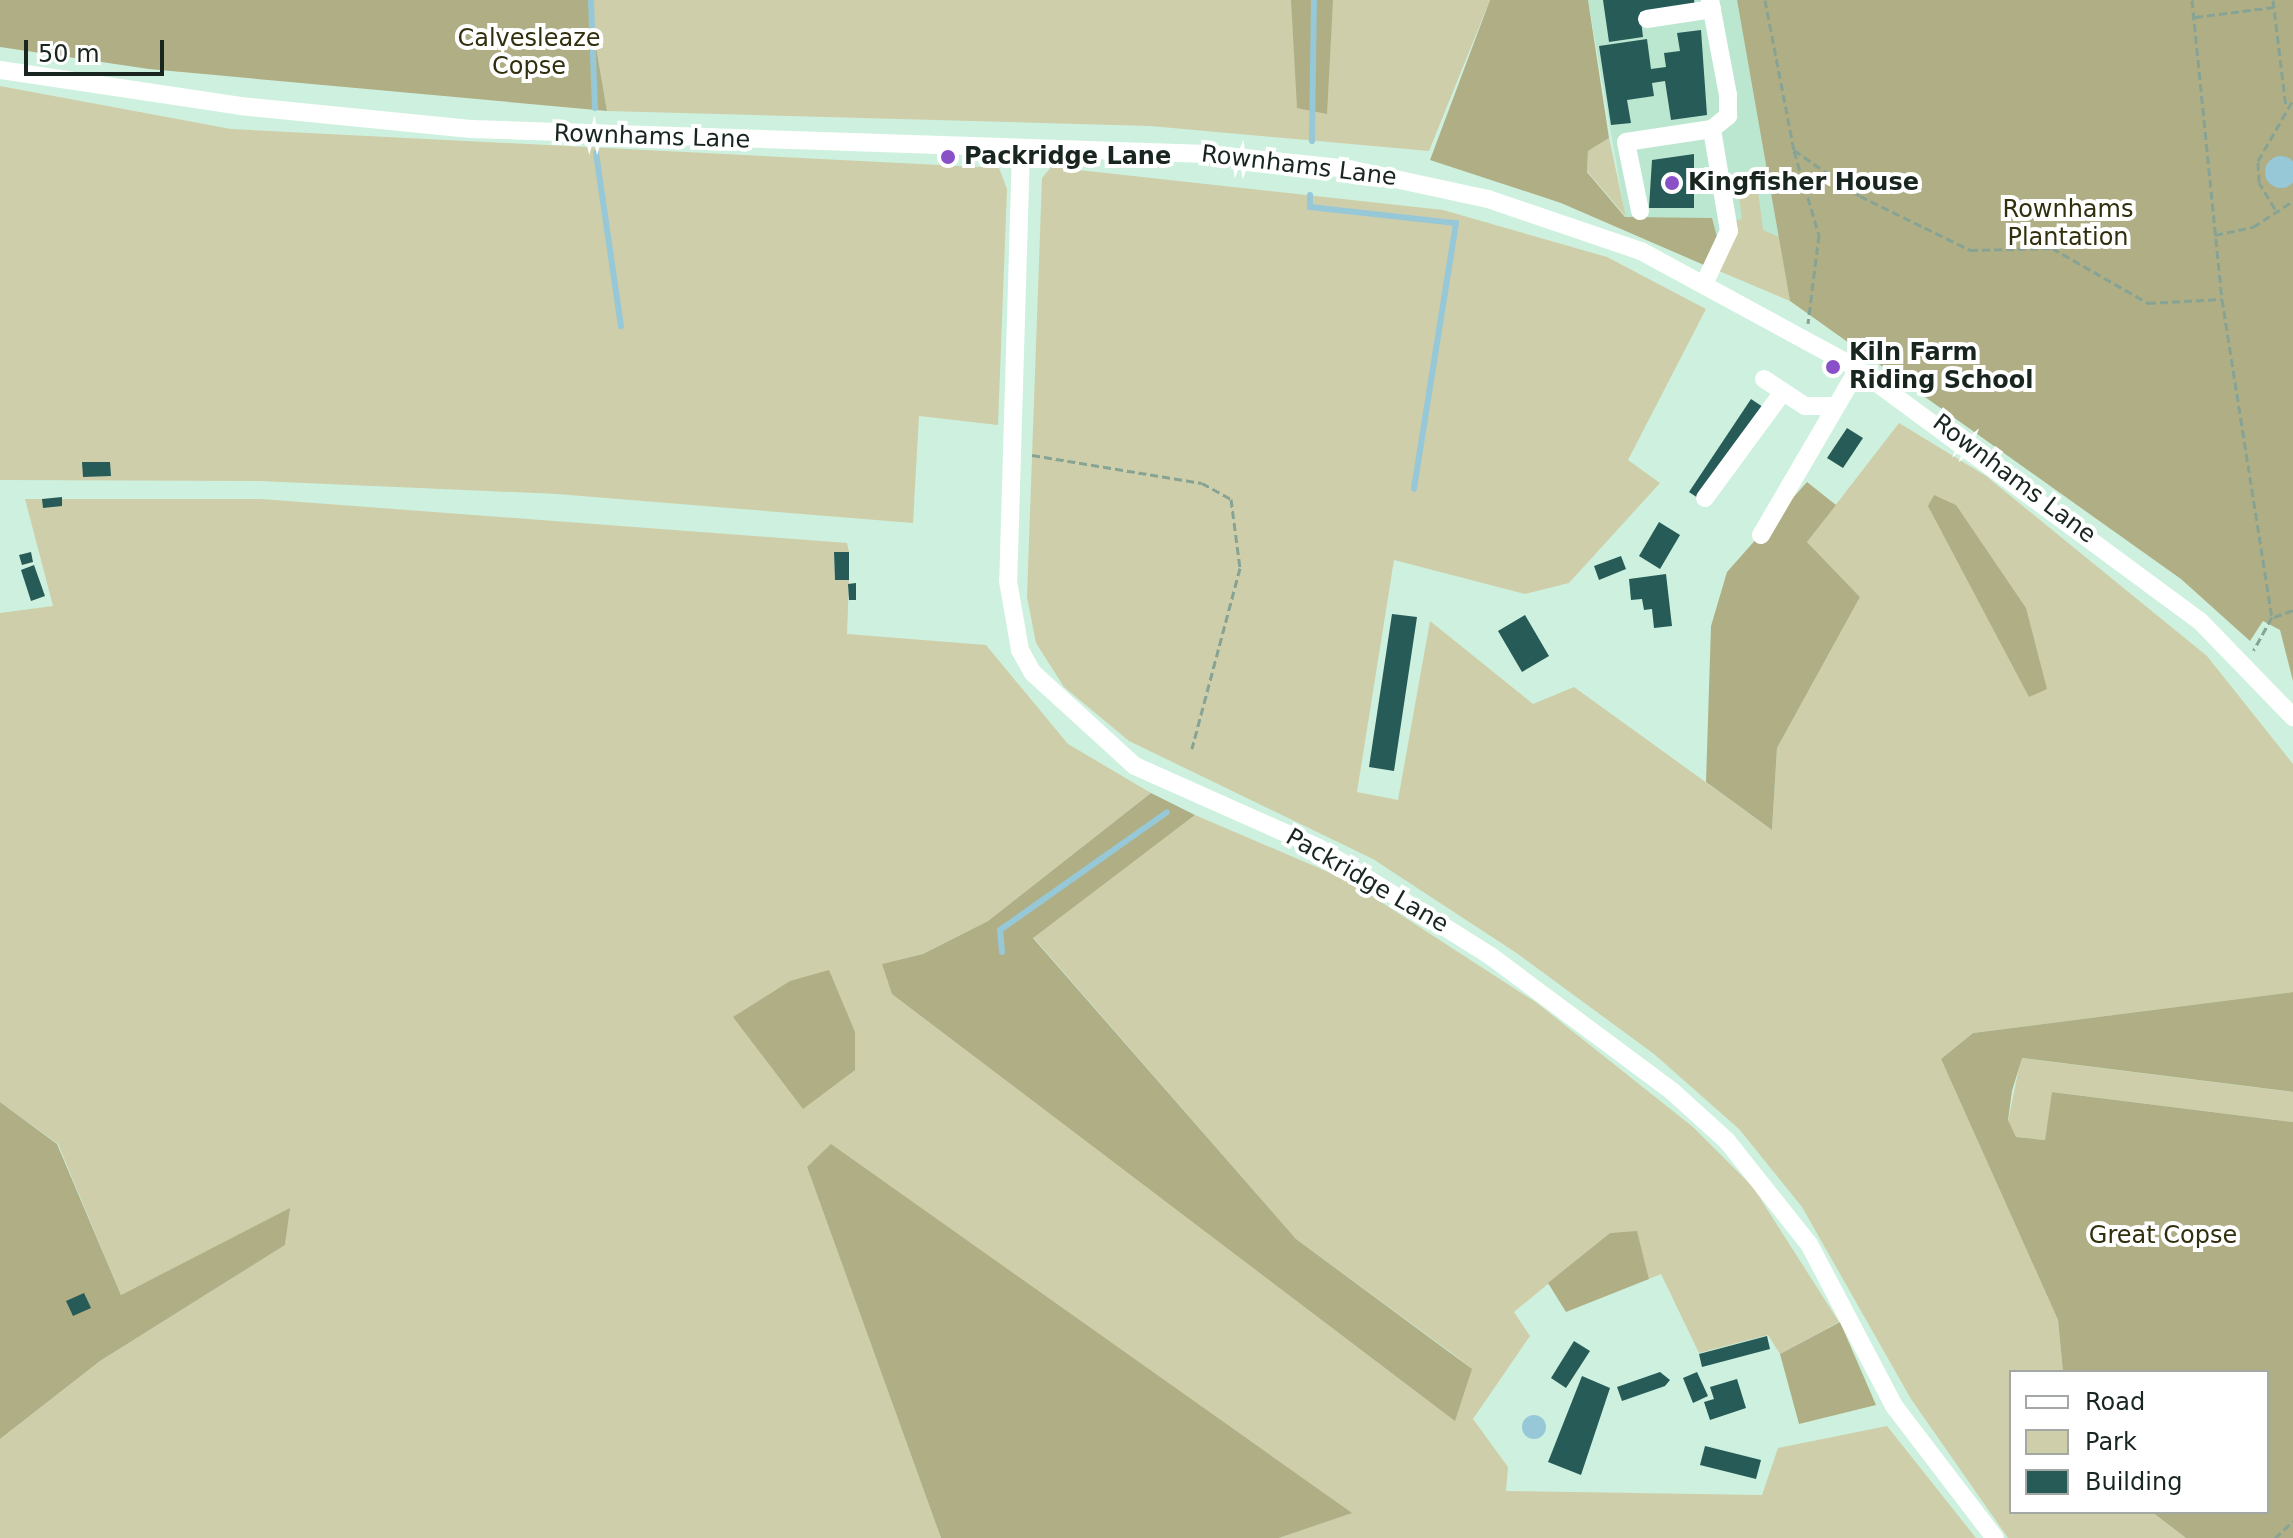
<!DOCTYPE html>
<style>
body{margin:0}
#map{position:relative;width:2293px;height:1538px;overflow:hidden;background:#cdf1de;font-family:"DejaVu Sans",sans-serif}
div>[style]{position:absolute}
.built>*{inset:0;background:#bbe6cf}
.green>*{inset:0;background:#cfceaa}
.forest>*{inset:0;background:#b0ae85}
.water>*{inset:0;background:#96c8d7}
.round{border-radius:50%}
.stream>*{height:6px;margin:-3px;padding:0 3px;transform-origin:3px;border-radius:3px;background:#96c8d7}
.building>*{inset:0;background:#265b58}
.path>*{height:3px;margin-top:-1.5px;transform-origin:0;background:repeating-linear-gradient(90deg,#87a394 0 8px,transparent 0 12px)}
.minor>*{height:18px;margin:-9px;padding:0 9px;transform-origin:9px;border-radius:9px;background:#fff}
.dots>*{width:22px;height:22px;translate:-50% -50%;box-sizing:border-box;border:4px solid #fff;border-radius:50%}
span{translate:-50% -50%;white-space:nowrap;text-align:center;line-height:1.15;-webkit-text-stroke:8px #fff;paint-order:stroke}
.park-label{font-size:24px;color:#312f0d}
.street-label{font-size:24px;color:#19261f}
.poi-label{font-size:24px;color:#19261f;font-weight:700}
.left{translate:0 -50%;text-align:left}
.legend{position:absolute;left:2009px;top:1370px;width:260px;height:144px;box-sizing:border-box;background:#fff;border:2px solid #a3a8a5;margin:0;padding:10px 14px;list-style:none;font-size:24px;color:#19261f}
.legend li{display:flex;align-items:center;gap:16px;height:40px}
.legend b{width:40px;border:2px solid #a3a8a5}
.scale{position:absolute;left:24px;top:40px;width:140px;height:36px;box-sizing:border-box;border:4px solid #19261f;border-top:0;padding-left:10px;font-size:24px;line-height:28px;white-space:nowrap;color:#19261f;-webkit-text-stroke:6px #fff;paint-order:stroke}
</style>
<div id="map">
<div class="built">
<div style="clip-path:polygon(1588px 0,1737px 0,1790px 301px,1628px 230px)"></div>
</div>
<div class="green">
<div style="clip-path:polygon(588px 0,1490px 0,1429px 151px,1150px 126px,607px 111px)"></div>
<div style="clip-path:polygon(0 86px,231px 129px,999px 168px,1007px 189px,998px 425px,919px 416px,913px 523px,557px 494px,259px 481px,0 480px)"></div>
<div style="clip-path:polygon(1609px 138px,1626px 217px,1587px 171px,1588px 151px)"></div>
<div style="clip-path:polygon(1051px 167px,1443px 210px,1607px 257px,1706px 309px,1628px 460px,1660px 483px,1569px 583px,1525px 594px,1394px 560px,1357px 792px,1398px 800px,1430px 621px,1533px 704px,1574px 687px,1772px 830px,1777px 748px,1860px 597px,1807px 542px,1899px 423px,1986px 476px,2207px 656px,2293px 764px,2293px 992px,1973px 1033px,1941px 1059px,2058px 1320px,2063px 1372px,2011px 1372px,2011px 1512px,2152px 1512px,2186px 1538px,2008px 1538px,1911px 1399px,1802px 1207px,1739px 1129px,1654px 1054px,1518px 954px,1373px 859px,1129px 741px,1064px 687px,1036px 643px,1027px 597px,1042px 178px)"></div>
<div style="clip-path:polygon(1737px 179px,1757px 183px,1763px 230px,1779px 237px,1790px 301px,1719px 271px,1733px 221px,1742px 219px)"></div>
<div style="clip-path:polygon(25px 499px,261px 499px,847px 543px,849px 552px,834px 552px,835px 580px,849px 580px,847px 634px,986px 645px,1068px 744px,1151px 793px,988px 921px,923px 954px,883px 964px,1472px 1368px,1296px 1239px,1033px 937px,1195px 815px,1347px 880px,1537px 1003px,1693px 1127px,1753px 1187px,1839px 1322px,1780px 1354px,1768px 1335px,1699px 1353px,1661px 1274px,1649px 1279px,1637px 1232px,1610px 1233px,1514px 1312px,1530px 1336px,1473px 1419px,1508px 1467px,1506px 1491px,1762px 1495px,1778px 1448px,1887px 1426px,1976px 1538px,1279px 1538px,1351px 1513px,807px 1167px,941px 1538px,0 1538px,0 1439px,100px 1361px,285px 1245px,289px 1209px,121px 1295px,58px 1144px,0 1102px,0 613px,53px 606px)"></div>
<div style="clip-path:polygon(2021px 1058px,2293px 1092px,2293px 1122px,2053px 1092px,2045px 1140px,2016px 1137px,2008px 1121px)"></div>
</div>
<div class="forest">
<div style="clip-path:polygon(0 0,588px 0,607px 111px,149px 69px,0 47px)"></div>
<div style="clip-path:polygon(1291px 0,1333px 0,1327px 114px,1297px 108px)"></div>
<div style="clip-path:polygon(1490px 0,1588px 0,1609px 138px,1588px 151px,1587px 172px,1625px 217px,1712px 218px,1717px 237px,1704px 265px,1561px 203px,1430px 160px)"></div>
<div style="clip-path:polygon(1737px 0,2293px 0,2293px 681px,2280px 630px,2263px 621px,2250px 641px,2181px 579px,1790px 301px)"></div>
<div style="clip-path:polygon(1807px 482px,1836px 505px,1807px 542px,1860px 597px,1777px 748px,1772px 830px,1706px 782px,1711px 626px,1727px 572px)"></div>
<div style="clip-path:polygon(1934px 495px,1956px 505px,2026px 608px,2047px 689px,2029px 697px,1928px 506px)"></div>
<div style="clip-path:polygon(1151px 793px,1195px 815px,1033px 938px,1296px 1239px,1472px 1369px,1455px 1421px,892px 994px,882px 964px,923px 954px,988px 921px)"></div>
<div style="clip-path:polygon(829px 970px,855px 1032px,855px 1070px,803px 1109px,733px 1017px,790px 981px)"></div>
<div style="clip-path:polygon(2293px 992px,2293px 1092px,2022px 1058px,2012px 1091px,2008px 1120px,2016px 1137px,2045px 1140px,2052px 1092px,2293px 1122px,2293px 1538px,2186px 1538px,2152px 1512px,2267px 1512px,2267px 1372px,2063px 1372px,2058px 1320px,1941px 1059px,1973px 1033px)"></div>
<div style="clip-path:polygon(0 1102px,57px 1144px,121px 1295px,290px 1208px,285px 1245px,100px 1361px,0 1439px)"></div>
<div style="clip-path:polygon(831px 1144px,1352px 1513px,1279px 1538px,941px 1538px,807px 1167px)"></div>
<div style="clip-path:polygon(1637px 1231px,1649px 1279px,1566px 1312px,1548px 1283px,1610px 1233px)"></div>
<div style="clip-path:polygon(1840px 1322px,1876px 1405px,1799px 1424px,1780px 1354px)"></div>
</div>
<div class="water">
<div class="round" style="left:2265px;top:156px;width:32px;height:32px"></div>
<div class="round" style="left:1522px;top:1415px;width:24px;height:24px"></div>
</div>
<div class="stream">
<div style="left:591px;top:0;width:108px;rotate:87.9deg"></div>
<div style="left:1312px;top:141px;width:141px;rotate:-89.2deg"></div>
<div style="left:596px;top:153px;width:175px;rotate:81.8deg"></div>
<div style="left:1310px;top:195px;width:12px;rotate:90deg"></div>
<div style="left:1310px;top:207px;width:147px;rotate:6.3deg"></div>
<div style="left:1456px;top:223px;width:269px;rotate:99deg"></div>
<div style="left:1002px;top:952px;width:22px;rotate:-95deg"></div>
<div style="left:1000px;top:930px;width:204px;rotate:-35.2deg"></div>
</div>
<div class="building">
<div style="clip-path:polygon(1603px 0,1694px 0,1695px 5px,1640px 12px,1643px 37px,1609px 42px)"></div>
<div style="clip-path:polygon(1701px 30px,1707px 115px,1671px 120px,1665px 81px,1652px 83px,1654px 96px,1627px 100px,1631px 123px,1611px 125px,1599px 46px,1647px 39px,1651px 69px,1666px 67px,1664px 53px,1680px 51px,1677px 33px)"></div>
<div style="clip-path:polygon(1694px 154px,1694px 208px,1649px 208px,1652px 160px)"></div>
<div style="clip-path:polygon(1751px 399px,1763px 407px,1701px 500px,1689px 492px)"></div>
<div style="clip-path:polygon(1847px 428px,1863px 438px,1843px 468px,1827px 458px)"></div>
<div style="clip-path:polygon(82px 462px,110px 462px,111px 476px,83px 477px)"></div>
<div style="clip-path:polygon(62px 497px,62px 506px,43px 508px,42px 499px)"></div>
<div style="clip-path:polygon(1659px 522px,1680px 535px,1660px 569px,1639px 556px)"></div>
<div style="clip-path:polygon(31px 552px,33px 562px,22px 565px,19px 555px)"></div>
<div style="clip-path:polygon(834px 552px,849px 552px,849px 580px,835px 580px)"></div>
<div style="clip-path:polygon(1621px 556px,1626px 569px,1599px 580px,1594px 566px)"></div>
<div style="clip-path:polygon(34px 565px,45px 596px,31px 601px,21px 570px)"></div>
<div style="clip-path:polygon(1666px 574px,1672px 626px,1654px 628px,1652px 609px,1644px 610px,1642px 599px,1631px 600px,1629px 579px)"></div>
<div style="clip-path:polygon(856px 583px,856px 600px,849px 600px,848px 584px)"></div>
<div style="clip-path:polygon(1392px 614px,1417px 617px,1394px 771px,1369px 767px)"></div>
<div style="clip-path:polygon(1525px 615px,1549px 656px,1522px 672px,1498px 631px)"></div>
<div style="clip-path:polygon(84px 1293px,91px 1308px,73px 1316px,66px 1301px)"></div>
<div style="clip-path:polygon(1767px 1336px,1770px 1349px,1702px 1367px,1699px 1354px)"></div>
<div style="clip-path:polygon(1574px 1341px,1590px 1351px,1566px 1388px,1551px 1378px)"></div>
<div style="clip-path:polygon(1660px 1372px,1670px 1380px,1665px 1386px,1622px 1401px,1617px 1387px)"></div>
<div style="clip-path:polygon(1697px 1372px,1708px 1396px,1693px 1403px,1683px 1378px)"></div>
<div style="clip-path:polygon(1582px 1376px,1610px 1388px,1581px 1475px,1548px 1462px)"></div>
<div style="clip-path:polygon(1737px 1379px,1746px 1408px,1710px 1420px,1704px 1402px,1714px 1399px,1710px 1387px)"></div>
<div style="clip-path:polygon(1705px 1446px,1761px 1460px,1756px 1479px,1700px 1465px)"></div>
</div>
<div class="path">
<div style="left:1765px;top:0;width:153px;rotate:79.1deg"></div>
<div style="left:1794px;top:150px;width:80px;rotate:34.9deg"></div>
<div style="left:1860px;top:196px;width:123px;rotate:26.1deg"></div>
<div style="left:1970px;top:250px;width:82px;rotate:-1.4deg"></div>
<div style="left:2052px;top:248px;width:111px;rotate:29.8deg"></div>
<div style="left:2148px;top:303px;width:74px;rotate:-3.1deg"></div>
<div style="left:2192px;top:0;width:301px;rotate:84.3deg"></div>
<div style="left:2222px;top:299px;width:322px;rotate:81.1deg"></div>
<div style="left:2272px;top:617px;width:38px;rotate:119deg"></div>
<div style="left:2273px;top:0;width:108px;rotate:83.1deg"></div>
<div style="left:2195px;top:17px;width:80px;rotate:-7.2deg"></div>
<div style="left:1794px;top:151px;width:88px;rotate:73.4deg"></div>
<div style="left:1819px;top:235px;width:89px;rotate:97.1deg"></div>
<div style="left:2275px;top:209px;width:31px;rotate:-121deg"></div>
<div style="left:2259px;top:182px;width:21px;rotate:-93deg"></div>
<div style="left:2258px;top:161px;width:70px;rotate:-60.2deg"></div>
<div style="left:2215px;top:235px;width:39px;rotate:-12deg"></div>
<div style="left:2253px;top:227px;width:48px;rotate:-33deg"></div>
<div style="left:1032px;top:455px;width:172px;rotate:9.4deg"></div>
<div style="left:1202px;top:483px;width:33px;rotate:29deg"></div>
<div style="left:1231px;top:499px;width:70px;rotate:82.6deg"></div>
<div style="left:1240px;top:568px;width:187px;rotate:104.9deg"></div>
<div style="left:2274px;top:617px;width:20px;rotate:-20deg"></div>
<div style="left:2275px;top:1538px;width:25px;rotate:-43deg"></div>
</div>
<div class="minor">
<div style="left:1647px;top:19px;width:66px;rotate:-8.7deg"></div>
<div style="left:0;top:70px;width:243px;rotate:8.5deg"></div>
<div style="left:240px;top:106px;width:232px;rotate:5.7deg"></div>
<div style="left:471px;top:129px;width:736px;rotate:1.95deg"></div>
<div style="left:1207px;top:154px;width:143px;rotate:6deg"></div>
<div style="left:1349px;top:169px;width:142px;rotate:12.2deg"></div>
<div style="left:1488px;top:199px;width:162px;rotate:18.8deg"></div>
<div style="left:1641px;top:251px;width:247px;rotate:28.5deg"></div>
<div style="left:1858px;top:369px;width:425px;rotate:36.4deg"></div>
<div style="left:2200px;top:621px;width:134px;rotate:45.9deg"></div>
<div style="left:1021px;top:150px;width:431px;rotate:91.7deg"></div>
<div style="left:1008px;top:581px;width:70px;rotate:80.1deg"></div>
<div style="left:1020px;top:650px;width:26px;rotate:61deg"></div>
<div style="left:1033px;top:673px;width:138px;rotate:42.4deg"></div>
<div style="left:1135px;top:766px;width:201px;rotate:24deg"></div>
<div style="left:1319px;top:848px;width:204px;rotate:32.2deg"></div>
<div style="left:1492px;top:957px;width:226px;rotate:36.7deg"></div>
<div style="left:1673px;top:1092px;width:73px;rotate:42.2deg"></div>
<div style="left:1727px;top:1141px;width:132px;rotate:51.5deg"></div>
<div style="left:1809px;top:1244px;width:183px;rotate:62.3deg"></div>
<div style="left:1894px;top:1406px;width:166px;rotate:52.6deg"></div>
<div style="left:1640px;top:211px;width:70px;rotate:-101.5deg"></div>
<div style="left:1626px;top:142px;width:87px;rotate:-8.6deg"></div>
<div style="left:1705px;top:282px;width:56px;rotate:-64.8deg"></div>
<div style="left:1729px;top:231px;width:103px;rotate:-99.5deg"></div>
<div style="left:1712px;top:129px;width:21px;rotate:-39deg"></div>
<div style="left:1728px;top:116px;width:21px;rotate:-90deg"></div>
<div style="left:1728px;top:95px;width:97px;rotate:-100.7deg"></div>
<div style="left:1764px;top:379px;width:49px;rotate:33.4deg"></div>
<div style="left:1805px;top:406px;width:31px"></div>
<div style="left:1705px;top:498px;width:130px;rotate:-53.7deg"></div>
<div style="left:1761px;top:535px;width:192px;rotate:-59.7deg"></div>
</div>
<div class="dots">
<div style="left:948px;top:157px;background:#8950c7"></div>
<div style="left:1672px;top:183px;background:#8950c7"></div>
<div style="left:1833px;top:367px;background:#8950c7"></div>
</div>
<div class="park-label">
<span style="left:529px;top:53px">Calvesleaze<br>Copse</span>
<span style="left:2068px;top:224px">Rownhams<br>Plantation</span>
<span style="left:2163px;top:1236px">Great Copse</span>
</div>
<div class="street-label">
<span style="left:652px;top:137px;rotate:2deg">Rownhams Lane</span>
<span style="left:1299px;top:166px;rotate:7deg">Rownhams Lane</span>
<span style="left:2014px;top:479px;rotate:37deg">Rownhams Lane</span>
<span style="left:1367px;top:881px;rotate:30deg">Packridge Lane</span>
</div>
<div class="poi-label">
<span class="left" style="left:964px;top:157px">Packridge Lane</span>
<span class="left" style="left:1688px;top:183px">Kingfisher House</span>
<span class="left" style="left:1849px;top:367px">Kiln Farm<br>Riding School</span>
</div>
<ul class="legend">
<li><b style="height:10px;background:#fff"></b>Road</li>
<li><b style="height:22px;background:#cfceaa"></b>Park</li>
<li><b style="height:22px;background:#265b58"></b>Building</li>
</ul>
<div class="scale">50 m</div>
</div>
